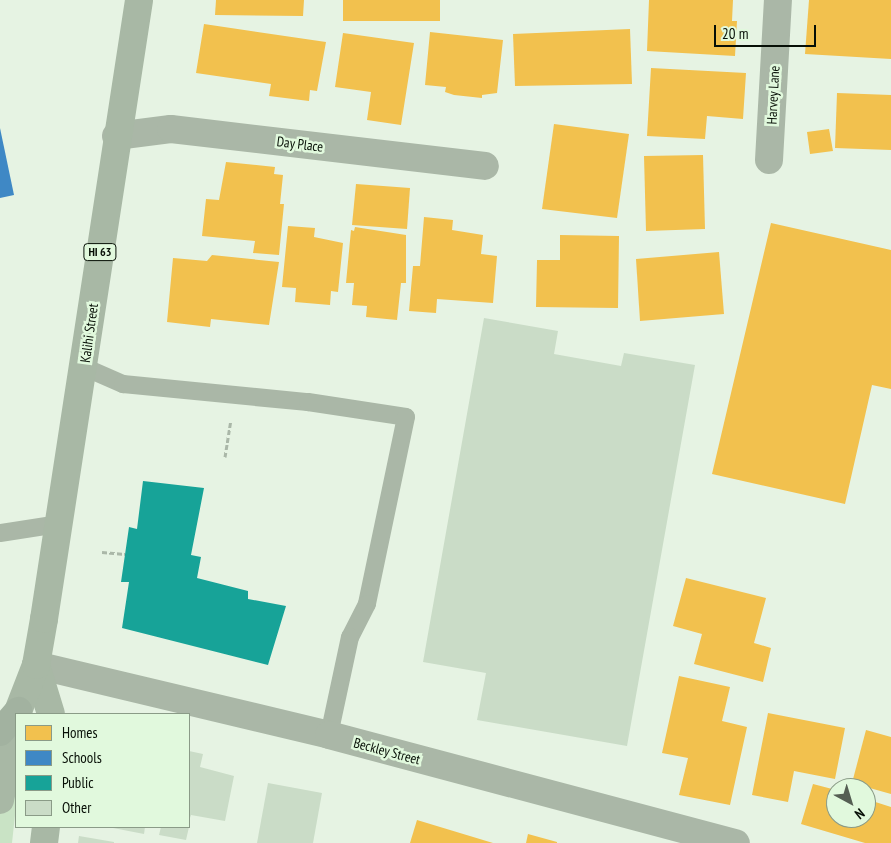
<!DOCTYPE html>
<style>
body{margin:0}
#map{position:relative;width:891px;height:843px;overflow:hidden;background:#e6f3e3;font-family:"PT Sans Narrow",sans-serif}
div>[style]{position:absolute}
.green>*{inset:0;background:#c9e3c5}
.homes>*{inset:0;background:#f2c14e}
.schools>*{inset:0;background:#3f88c5}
.public>*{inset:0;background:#17a398}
.building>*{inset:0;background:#cadcc7}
.path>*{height:3px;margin-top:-1.5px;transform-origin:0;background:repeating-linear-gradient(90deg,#aab7a8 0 5px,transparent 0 7.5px)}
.service>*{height:18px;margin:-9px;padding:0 9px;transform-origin:9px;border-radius:9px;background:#aab7a7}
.minor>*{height:28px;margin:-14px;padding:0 14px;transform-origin:14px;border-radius:14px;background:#aab7a7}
.primary>*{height:28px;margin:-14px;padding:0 14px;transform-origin:14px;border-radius:14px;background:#a8b8a5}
.motorway>*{height:28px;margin:-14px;padding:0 14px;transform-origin:14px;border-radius:14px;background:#a2b2a0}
span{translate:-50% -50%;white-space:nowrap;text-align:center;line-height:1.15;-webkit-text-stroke:5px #e1f9dd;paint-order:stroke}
.shield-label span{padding:1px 4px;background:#e1f9dd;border:1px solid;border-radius:4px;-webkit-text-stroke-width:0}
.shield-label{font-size:12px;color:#070f06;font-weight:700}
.street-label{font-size:14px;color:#070f06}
.legend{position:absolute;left:15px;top:713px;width:175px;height:115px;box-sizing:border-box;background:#e1f9dd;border:1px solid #8a9b87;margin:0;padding:6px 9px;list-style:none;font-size:15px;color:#070f06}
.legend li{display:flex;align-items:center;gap:10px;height:25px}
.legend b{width:25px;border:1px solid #8a9b87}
.north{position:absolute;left:826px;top:778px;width:50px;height:50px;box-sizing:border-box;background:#e1f9dd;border:1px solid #8a9b87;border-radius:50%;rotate:141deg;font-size:14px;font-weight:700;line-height:20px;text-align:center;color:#070f06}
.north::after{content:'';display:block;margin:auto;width:18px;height:22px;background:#555f53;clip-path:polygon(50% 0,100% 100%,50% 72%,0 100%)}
.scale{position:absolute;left:714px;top:25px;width:102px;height:22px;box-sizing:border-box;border:2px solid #070f06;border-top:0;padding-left:6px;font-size:15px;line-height:18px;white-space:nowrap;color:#070f06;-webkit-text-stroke:4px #e1f9dd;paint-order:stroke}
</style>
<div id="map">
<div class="green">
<div style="clip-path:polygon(16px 720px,16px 806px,12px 843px,0 843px,0 779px)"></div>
</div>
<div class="homes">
<div style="clip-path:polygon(216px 0,304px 0,303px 16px,215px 15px)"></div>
<div style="clip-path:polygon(343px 0,440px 0,440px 21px,343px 21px)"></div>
<div style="clip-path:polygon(649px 0,733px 0,732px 21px,737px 21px,735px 56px,647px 51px)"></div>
<div style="clip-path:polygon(809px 0,891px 0,891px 59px,805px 54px)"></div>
<div style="clip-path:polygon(204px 24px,326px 42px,317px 91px,310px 90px,309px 101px,269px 96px,271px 84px,196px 73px)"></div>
<div style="clip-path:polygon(630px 29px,632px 84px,515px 86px,513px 34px)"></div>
<div style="clip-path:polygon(430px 32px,503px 40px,497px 93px,482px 95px,482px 98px,454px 95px,445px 92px,446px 87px,425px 85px)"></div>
<div style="clip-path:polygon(343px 33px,414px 43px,401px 125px,367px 120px,371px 92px,335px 87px)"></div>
<div style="clip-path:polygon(651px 68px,746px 73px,743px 119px,707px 116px,705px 139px,647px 136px)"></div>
<div style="clip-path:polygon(837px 93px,891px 95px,891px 150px,835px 148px)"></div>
<div style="clip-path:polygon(554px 124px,629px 134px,617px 218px,542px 209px)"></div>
<div style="clip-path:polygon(829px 129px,833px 151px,810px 154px,807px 132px)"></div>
<div style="clip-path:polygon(703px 155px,705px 229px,646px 231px,644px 156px)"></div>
<div style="clip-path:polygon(226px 162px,275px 167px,274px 174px,283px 175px,280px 204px,284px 204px,279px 255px,253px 253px,255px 241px,202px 236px,206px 199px,219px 200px)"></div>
<div style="clip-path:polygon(356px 184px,410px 188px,407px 229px,352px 225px)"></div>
<div style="clip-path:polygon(424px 217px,453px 220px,452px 230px,483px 235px,481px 254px,497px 256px,493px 303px,437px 299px,436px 313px,409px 311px,413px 266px,420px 266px)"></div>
<div style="clip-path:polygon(771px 223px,891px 250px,891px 389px,872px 385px,845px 504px,712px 474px)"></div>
<div style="clip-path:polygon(288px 226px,315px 228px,314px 237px,343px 243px,338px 292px,331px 291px,330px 305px,295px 302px,296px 288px,282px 287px)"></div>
<div style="clip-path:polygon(355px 227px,406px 235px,406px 283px,401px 283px,397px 320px,366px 317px,367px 306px,352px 305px,354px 283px,346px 283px,351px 230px,354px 231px)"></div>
<div style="clip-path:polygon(560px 235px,619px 236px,618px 308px,536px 307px,537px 260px,560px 260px)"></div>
<div style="clip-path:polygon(719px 252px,724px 314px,640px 321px,636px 259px)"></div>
<div style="clip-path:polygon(212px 255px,279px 262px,269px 325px,211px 319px,210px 327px,167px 322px,173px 258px,207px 261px)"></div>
<div style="clip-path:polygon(686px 578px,766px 598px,754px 643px,771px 648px,763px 682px,694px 664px,702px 634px,673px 626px)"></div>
<div style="clip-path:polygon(679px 676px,730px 687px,722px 721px,747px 727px,730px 805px,679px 795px,688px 758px,662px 753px)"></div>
<div style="clip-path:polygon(768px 713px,845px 728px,835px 779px,794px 771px,788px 802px,752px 795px)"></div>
<div style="clip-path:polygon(866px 730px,891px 737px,891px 794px,852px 783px)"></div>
<div style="clip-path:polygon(813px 784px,836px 790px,836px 818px,866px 818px,866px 799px,891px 807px,891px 843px,865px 843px,801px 824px)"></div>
<div style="clip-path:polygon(417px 820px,493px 843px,410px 843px)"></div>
<div style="clip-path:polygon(528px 834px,557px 842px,557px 843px,526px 843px)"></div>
</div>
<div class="schools">
<div style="clip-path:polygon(0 128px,14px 195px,0 198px)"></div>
</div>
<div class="public">
<div style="clip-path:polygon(143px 481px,204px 488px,191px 555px,201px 557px,197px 578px,248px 591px,248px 599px,286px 606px,268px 665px,122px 628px,129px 582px,121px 582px,129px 527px,137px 529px)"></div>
</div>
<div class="building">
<div style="clip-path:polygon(484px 318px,558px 331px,554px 354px,621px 366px,624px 353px,695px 365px,627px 746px,477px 720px,486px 673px,423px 662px)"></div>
<div style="clip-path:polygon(189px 751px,203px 754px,200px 767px,234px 776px,225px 821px,191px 815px,189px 821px)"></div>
<div style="clip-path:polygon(268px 783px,322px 793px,313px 843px,257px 843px)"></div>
<div style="clip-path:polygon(108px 827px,145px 827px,144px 834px)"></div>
<div style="clip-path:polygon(161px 827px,189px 827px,186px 840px,159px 835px)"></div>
<div style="clip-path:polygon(79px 836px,114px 842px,114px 843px,78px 843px)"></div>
</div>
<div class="path">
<div style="left:225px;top:457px;width:37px;rotate:-81deg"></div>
<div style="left:102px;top:552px;width:23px;rotate:5deg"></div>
</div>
<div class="service">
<div style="left:84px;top:367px;width:43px;rotate:23.6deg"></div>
<div style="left:123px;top:384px;width:186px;rotate:5.6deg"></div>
<div style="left:308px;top:402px;width:99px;rotate:8.7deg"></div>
<div style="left:406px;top:417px;width:191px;rotate:101.8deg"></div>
<div style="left:367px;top:604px;width:37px;rotate:117deg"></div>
<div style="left:350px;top:637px;width:100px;rotate:102.1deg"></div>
<div style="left:0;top:533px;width:60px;rotate:-8.7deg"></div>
</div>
<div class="minor">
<div style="left:116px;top:136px;width:55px;rotate:-7.3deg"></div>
<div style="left:171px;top:129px;width:316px;rotate:6.7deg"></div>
<div style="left:769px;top:160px;width:160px;rotate:-86.8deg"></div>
<div style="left:36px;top:665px;width:301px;rotate:13.4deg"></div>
<div style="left:329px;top:735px;width:421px;rotate:14.9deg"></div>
</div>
<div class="primary">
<div style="left:36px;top:665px;width:51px;rotate:73deg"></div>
<div style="left:17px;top:714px;width:53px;rotate:-68.8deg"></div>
<div style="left:36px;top:665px;width:47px;rotate:-80.1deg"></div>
<div style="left:44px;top:619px;width:626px;rotate:-81.27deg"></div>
<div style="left:0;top:800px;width:84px;rotate:-79deg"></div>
<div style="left:44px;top:843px;width:16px;rotate:-83deg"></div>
</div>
<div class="motorway">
<div style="left:0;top:732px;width:28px;rotate:-49deg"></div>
</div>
<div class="shield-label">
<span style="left:100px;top:252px">HI 63</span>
</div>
<div class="street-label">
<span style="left:773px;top:95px;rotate:-87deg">Harvey Lane</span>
<span style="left:300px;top:144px;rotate:7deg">Day Place</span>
<span style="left:89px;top:333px;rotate:-82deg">Kalihi Street</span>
<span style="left:387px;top:751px;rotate:15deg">Beckley Street</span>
</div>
<ul class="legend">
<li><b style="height:14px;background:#f2c14e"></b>Homes</li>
<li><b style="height:14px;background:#3f88c5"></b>Schools</li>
<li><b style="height:14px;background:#17a398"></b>Public</li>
<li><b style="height:14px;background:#cadcc7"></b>Other</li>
</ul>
<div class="north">N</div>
<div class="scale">20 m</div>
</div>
